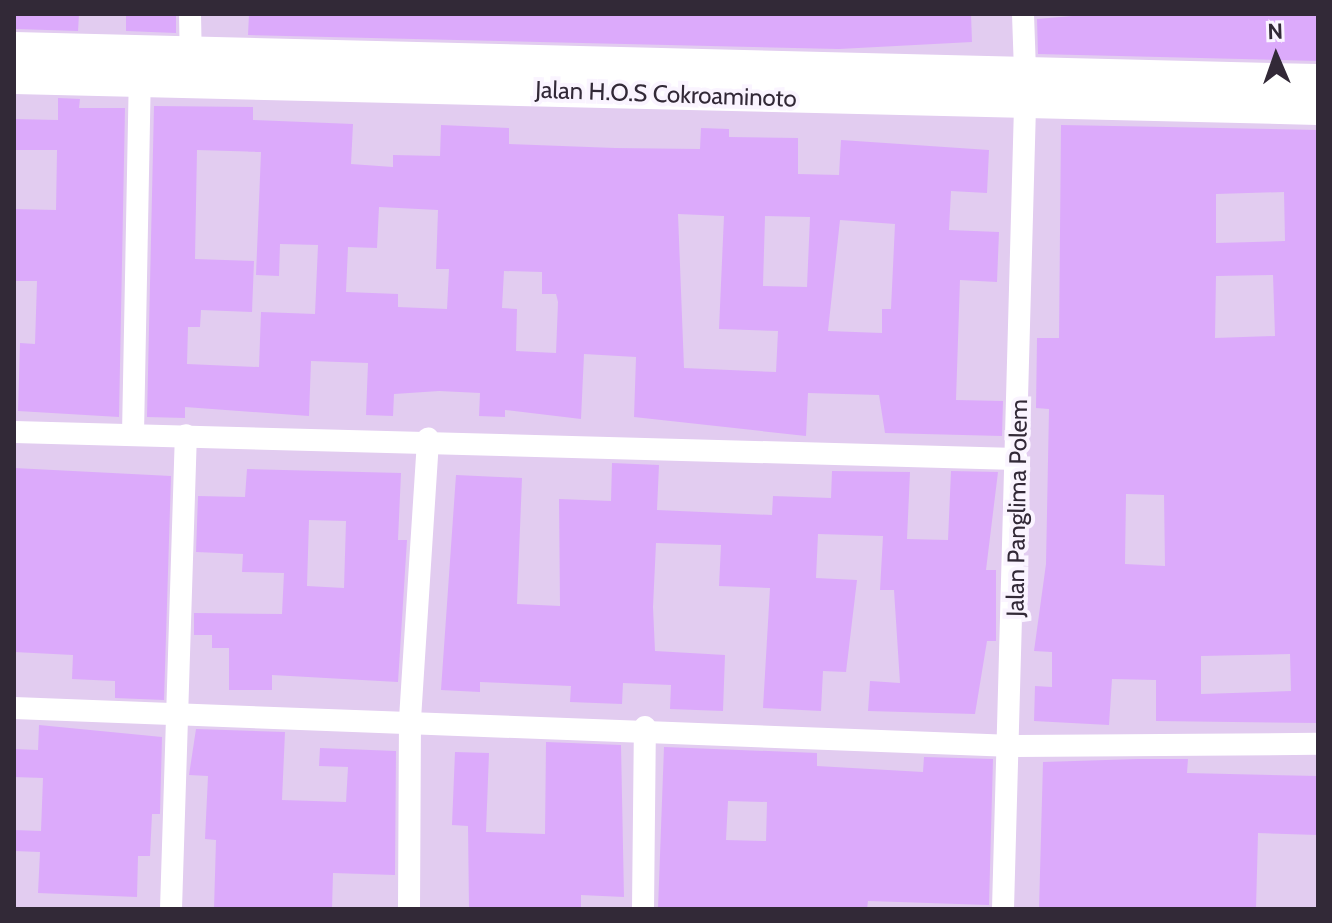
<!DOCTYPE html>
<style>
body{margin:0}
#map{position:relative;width:1332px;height:923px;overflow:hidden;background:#e2ccf0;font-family:Cabin,sans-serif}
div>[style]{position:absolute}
.building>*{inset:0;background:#dcaafb}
.minor>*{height:22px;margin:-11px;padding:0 11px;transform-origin:11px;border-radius:11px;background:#fff}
.secondary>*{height:32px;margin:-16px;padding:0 16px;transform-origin:16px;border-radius:16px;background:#fff}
span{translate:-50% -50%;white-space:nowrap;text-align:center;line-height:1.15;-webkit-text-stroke:8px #faf4ff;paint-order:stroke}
.street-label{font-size:24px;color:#322937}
.frame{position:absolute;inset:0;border:16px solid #322937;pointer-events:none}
.north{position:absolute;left:1236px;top:16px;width:80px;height:80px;-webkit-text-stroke:6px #faf4ff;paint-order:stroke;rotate:358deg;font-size:22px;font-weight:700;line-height:32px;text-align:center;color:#322937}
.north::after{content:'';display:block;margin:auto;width:28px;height:36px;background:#322937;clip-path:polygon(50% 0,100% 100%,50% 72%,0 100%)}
</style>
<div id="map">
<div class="building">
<div style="clip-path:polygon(16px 14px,79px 14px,78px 31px,16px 29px)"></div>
<div style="clip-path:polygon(126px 14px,176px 14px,176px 33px,126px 31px)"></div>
<div style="clip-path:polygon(249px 14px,971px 14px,972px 42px,839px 49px,248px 35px)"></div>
<div style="clip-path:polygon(1096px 14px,1318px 14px,1318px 61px,1038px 54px,1037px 19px)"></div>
<div style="clip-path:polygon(58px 98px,80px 99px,79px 108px,125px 108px,119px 417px,18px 411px,20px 343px,35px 344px,37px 281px,14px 281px,14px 209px,56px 210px,57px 150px,14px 150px,14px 119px,58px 120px)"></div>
<div style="clip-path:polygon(evenodd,154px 106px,253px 107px,253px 120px,353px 124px,351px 164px,393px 167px,393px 155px,440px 156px,441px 125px,509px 128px,509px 144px,615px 148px,700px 149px,701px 128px,729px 129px,729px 137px,798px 138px,798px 174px,839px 175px,841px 140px,989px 150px,987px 193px,951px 191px,949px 230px,999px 232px,997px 282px,960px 280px,956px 400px,1003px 401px,1002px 436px,885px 433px,879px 395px,808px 393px,806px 436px,634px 417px,636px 357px,584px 354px,581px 419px,505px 410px,505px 417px,479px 416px,480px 393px,439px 391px,394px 394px,393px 416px,366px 415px,368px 363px,311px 361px,309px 416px,185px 407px,185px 418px,147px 417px,154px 106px,197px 150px,261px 152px,256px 275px,279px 276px,280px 244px,318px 245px,315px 314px,261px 312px,259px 367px,187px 364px,188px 327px,200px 327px,201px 310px,252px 312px,254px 261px,195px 259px,197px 150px,154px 106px,379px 207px,438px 210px,436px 269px,449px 269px,447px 309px,398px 307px,398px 294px,346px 292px,348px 247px,377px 248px,379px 207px,154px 106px,678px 214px,724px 216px,719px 329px,778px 331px,776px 372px,684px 368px,678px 214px,154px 106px,765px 216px,810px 217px,807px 287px,763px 286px,765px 216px,154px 106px,840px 220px,895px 224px,891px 309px,882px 309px,882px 333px,828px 331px,840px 220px,154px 106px,504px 271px,542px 272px,542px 294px,556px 294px,558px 302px,556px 353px,516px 351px,517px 309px,502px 308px,504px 271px)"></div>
<div style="clip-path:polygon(evenodd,1061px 125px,1318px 130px,1318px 723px,1156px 721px,1156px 680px,1112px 679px,1109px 725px,1034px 721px,1035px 686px,1052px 687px,1052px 652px,1034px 651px,1046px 564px,1049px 409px,1036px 408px,1037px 338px,1059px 338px,1061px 125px,1284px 192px,1285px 241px,1216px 243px,1216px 194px,1284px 192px,1061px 125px,1273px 275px,1275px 336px,1215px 338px,1216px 276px,1273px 275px,1061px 125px,1126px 494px,1164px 495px,1165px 566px,1125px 564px,1126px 494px,1061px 125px,1290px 654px,1291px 691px,1201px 694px,1201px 656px,1290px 654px)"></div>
<div style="clip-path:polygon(612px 463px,659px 465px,657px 510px,772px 515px,773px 496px,831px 498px,832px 471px,910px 472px,907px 539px,948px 540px,951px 471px,998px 472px,986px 570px,996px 570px,996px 641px,987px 641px,975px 714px,868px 711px,870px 681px,900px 683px,894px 590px,880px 590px,883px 536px,818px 534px,816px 578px,857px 580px,846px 672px,823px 671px,821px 711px,763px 708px,770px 588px,719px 586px,721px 545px,656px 543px,653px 607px,655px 651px,725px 655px,723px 711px,670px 709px,671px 685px,623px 683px,622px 704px,570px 702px,571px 686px,480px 682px,480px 692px,441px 690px,456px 475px,522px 478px,517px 604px,560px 606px,559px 499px,611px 501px)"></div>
<div style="clip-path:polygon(14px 468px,171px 476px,164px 700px,115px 698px,115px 681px,72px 679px,73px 655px,14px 652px)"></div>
<div style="clip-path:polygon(evenodd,247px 469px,401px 473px,398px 540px,407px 540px,398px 682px,272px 675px,272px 690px,229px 690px,229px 648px,212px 648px,212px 635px,194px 635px,194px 613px,282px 614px,284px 573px,242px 572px,243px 554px,196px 552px,198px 496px,245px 497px,247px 469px,309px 520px,346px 521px,344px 588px,307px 586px,309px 520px)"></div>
<div style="clip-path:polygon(39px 725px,162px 737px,160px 814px,152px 814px,150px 856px,138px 856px,137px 897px,38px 893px,40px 852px,14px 851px,14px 830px,41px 831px,43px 778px,14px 777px,14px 749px,38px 750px)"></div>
<div style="clip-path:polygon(196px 729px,285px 732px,282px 800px,346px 802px,348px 767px,319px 766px,320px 748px,396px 751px,395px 875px,333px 873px,332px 909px,214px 909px,216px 840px,205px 839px,208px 776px,189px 775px)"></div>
<div style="clip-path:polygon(546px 742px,621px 745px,624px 897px,581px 895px,581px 909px,469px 909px,468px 826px,452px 825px,455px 752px,489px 753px,486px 832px,545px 834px)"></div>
<div style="clip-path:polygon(evenodd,664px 747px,817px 753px,817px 766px,923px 772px,924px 757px,993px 759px,989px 905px,868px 901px,867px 909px,658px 909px,664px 747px,728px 801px,767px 802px,766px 841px,726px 840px,728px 801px)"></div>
<div style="clip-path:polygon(1138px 759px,1188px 759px,1187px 773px,1318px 776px,1318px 835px,1258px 833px,1256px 909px,1039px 909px,1043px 762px)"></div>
</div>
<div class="minor">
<div style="left:190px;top:14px;width:51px;rotate:88.9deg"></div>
<div style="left:1023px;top:14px;width:58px;rotate:88deg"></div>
<div style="left:14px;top:432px;width:1003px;rotate:1.54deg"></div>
<div style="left:133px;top:434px;width:353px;rotate:-88.9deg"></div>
<div style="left:14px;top:708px;width:1000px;rotate:2.18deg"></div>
<div style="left:1013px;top:746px;width:305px;rotate:-0.4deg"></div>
<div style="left:171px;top:909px;width:474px;rotate:-88.2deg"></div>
<div style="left:409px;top:909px;width:190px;rotate:-89.7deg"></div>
<div style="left:410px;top:719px;width:281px;rotate:-86.3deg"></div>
<div style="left:643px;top:909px;width:182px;rotate:-89.4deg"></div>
<div style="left:1003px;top:909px;width:801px;rotate:-88.43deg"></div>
</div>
<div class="secondary">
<div style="left:14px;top:48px;width:1304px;rotate:1.41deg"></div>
<div style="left:14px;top:78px;width:1304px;rotate:1.36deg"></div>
</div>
<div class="street-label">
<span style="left:666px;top:94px;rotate:2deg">Jalan H.O.S Cokroaminoto</span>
<span style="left:1017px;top:508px;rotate:-89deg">Jalan Panglima Polem</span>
</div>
<div class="frame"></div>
<div class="north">N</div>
</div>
